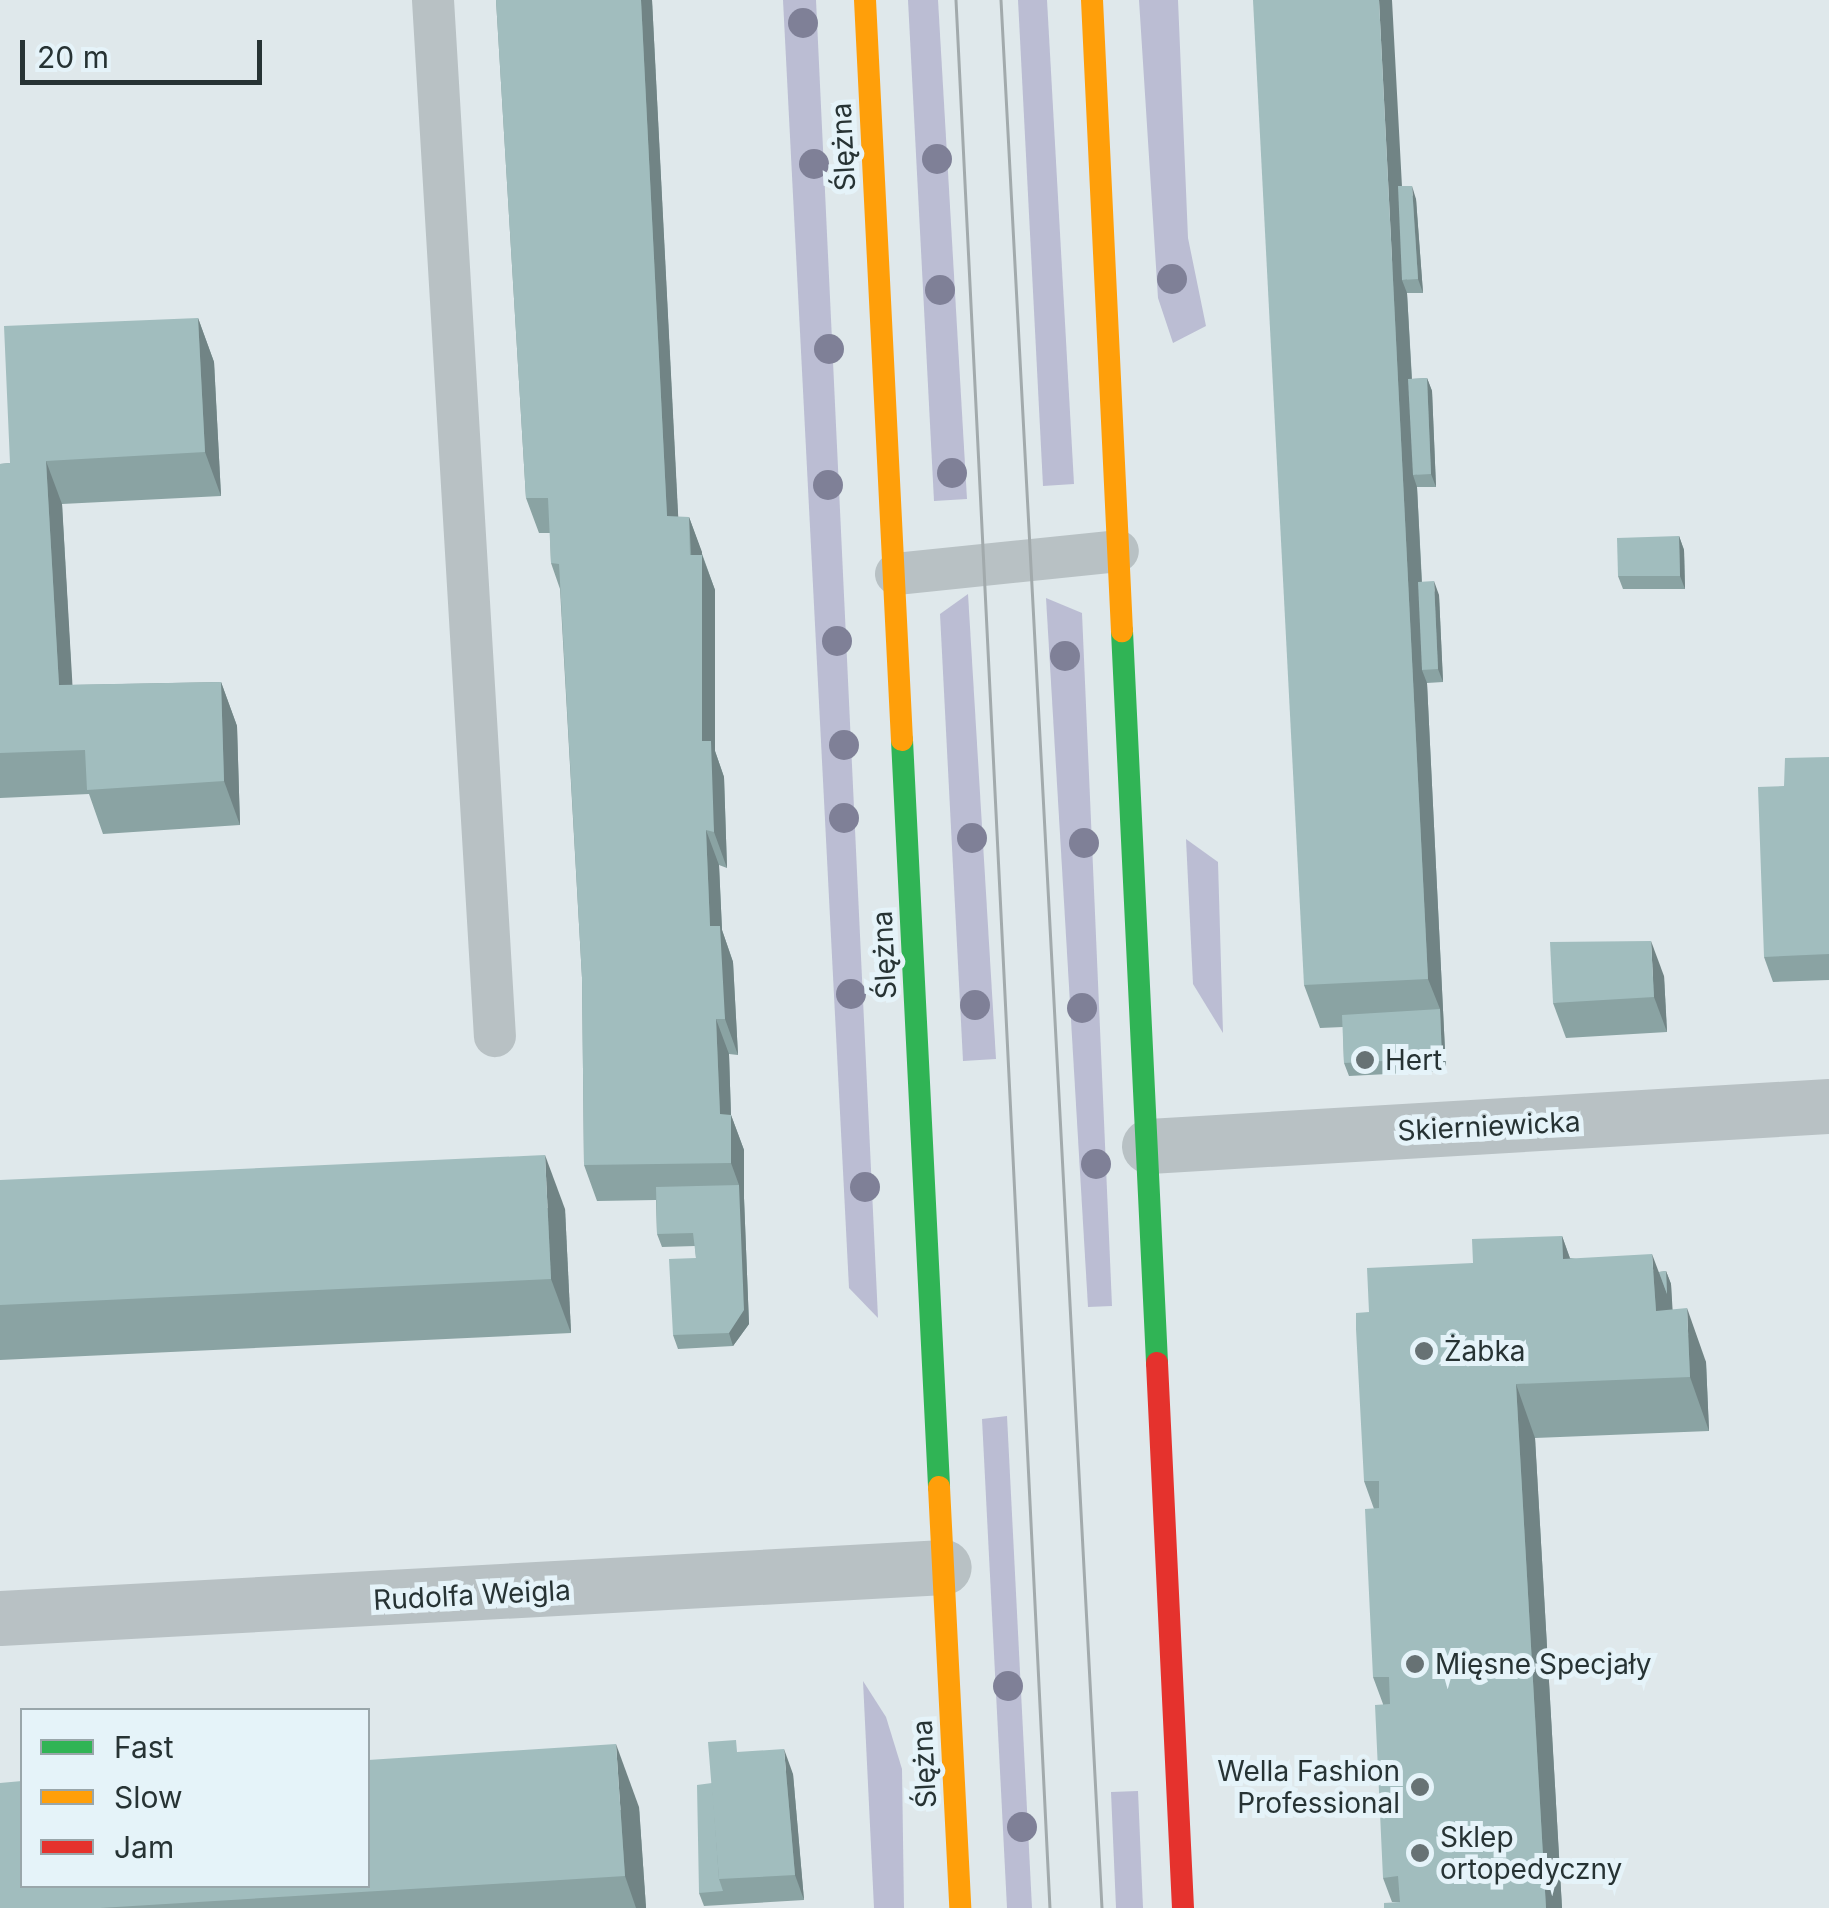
<!DOCTYPE html>
<meta charset="utf-8">
<style>
body{margin:0}
#map{position:relative;width:1829px;height:1908px;overflow:hidden;background:#dfe8eb;font-family:Inter,sans-serif}
div>[style]{position:absolute}
.green>*{inset:0;background:#bbbdd3}
.lane>*{height:42px;margin:-21px;padding:0 21px;transform-origin:21px;border-radius:21px;background:#b8c1c4}
.street>*{height:55px;margin:-27.5px;padding:0 27.5px;transform-origin:27.5px;border-radius:27.5px;background:#b8c1c4}
.fast>*{height:22px;margin:-11px;padding:0 11px;transform-origin:11px;border-radius:11px;background:#30b455}
.slow>*{height:22px;margin:-11px;padding:0 11px;transform-origin:11px;border-radius:11px;background:#ff9f0a}
.jam>*{height:22px;margin:-11px;padding:0 11px;transform-origin:11px;border-radius:11px;background:#e5322d}
.tram>*{height:2.5px;margin:-1.25px;padding:0 1.25px;transform-origin:1.25px;border-radius:1.25px;background:#a2aaac}
.trees>*{width:30px;height:30px;margin:-15px;border-radius:50%;background:#7f8097}
.wall>*{inset:0;background:#8aa3a3}
.shaded-wall>*{inset:0;background:#718485}
.building>*{inset:0;background:#a1bdbe}
.dots>*{width:28px;height:28px;translate:-50% -50%;box-sizing:border-box;border:5px solid #e5f3f9;border-radius:50%}
span{translate:-50% -50%;white-space:nowrap;text-align:center;line-height:1.15;-webkit-text-stroke:10px #e5f3f9;paint-order:stroke}
.street-label{font-size:28px;color:#273334}
.poi-label{font-size:28px;color:#273334}
.left{translate:0 -50%;text-align:left}
.right{translate:-100% -50%;text-align:right}
.legend{position:absolute;left:20px;top:1708px;width:350px;height:180px;box-sizing:border-box;background:#e5f3f9;border:2px solid #99a6aa;margin:0;padding:12px 18px;list-style:none;font-size:30px;color:#273334}
.legend li{display:flex;align-items:center;gap:20px;height:50px}
.legend b{width:50px;border:2px solid #99a6aa}
.scale{position:absolute;left:20px;top:40px;width:242px;height:45px;box-sizing:border-box;border:5px solid #273334;border-top:0;padding-left:12px;font-size:30px;line-height:35px;white-space:nowrap;color:#273334;-webkit-text-stroke:8px #e5f3f9;paint-order:stroke}
</style>
<div id="map">
<div class="green">
<div style="clip-path:polygon(783px 0,816px 0,878px 1318px,849px 1288px)"></div>
<div style="clip-path:polygon(908px 0,938px 0,967px 499px,934px 501px)"></div>
<div style="clip-path:polygon(1018px 0,1047px 0,1074px 484px,1043px 486px)"></div>
<div style="clip-path:polygon(1139px 0,1178px 0,1188px 238px,1206px 326px,1173px 343px,1158px 298px)"></div>
<div style="clip-path:polygon(968px 594px,996px 1059px,963px 1061px,940px 614px)"></div>
<div style="clip-path:polygon(1046px 598px,1082px 613px,1112px 1306px,1088px 1307px)"></div>
<div style="clip-path:polygon(1186px 839px,1218px 862px,1223px 1033px,1193px 984px)"></div>
<div style="clip-path:polygon(1007px 1416px,1032px 1908px,1007px 1908px,982px 1419px)"></div>
<div style="clip-path:polygon(863px 1681px,886px 1717px,902px 1769px,904px 1908px,874px 1908px)"></div>
<div style="clip-path:polygon(1138px 1791px,1143px 1908px,1116px 1908px,1111px 1792px)"></div>
</div>
<div class="lane">
<div style="left:433px;top:0;width:1038px;rotate:86.58deg"></div>
<div style="left:896px;top:574px;width:223px;rotate:-5.9deg"></div>
</div>
<div class="street">
<div style="left:1149px;top:1146px;width:681px;rotate:-3.37deg"></div>
<div style="left:0;top:1618px;width:945px;rotate:-3.09deg"></div>
</div>
<div class="fast">
<div style="left:1122px;top:631px;width:733px;rotate:87.26deg"></div>
<div style="left:902px;top:740px;width:748px;rotate:87.16deg"></div>
</div>
<div class="slow">
<div style="left:865px;top:0;width:741px;rotate:87.14deg"></div>
<div style="left:1092px;top:0;width:632px;rotate:87.28deg"></div>
<div style="left:939px;top:1487px;width:422px;rotate:87.1deg"></div>
</div>
<div class="jam">
<div style="left:1157px;top:1363px;width:546px;rotate:87.27deg"></div>
</div>
<div class="tram">
<div style="left:956px;top:0;width:1910px;rotate:87.18deg"></div>
<div style="left:1001px;top:0;width:1911px;rotate:86.97deg"></div>
</div>
<div class="trees">
<div style="left:803px;top:23px"></div>
<div style="left:937px;top:159px"></div>
<div style="left:814px;top:164px"></div>
<div style="left:1172px;top:279px"></div>
<div style="left:940px;top:290px"></div>
<div style="left:829px;top:349px"></div>
<div style="left:952px;top:473px"></div>
<div style="left:828px;top:485px"></div>
<div style="left:837px;top:641px"></div>
<div style="left:1065px;top:656px"></div>
<div style="left:844px;top:745px"></div>
<div style="left:844px;top:818px"></div>
<div style="left:972px;top:838px"></div>
<div style="left:1084px;top:843px"></div>
<div style="left:851px;top:994px"></div>
<div style="left:975px;top:1005px"></div>
<div style="left:1082px;top:1008px"></div>
<div style="left:1096px;top:1164px"></div>
<div style="left:865px;top:1187px"></div>
<div style="left:1008px;top:1686px"></div>
<div style="left:1022px;top:1827px"></div>
</div>
<div class="wall">
<div style="clip-path:polygon(496px 0,652px 0,678px 517px,689px 517px,715px 590px,715px 751px,724px 777px,727px 868px,719px 865px,722px 930px,733px 962px,738px 1055px,729px 1054px,731px 1115px,744px 1150px,744px 1198px,749px 1324px,733px 1346px,678px 1349px,673px 1335px,696px 1258px,695px 1246px,662px 1247px,657px 1234px,656px 1200px,597px 1201px,584px 1165px,582px 978px,560px 589px,551px 563px,550px 533px,539px 533px,526px 498px)"></div>
<div style="clip-path:polygon(1402px 186px,1416px 199px,1423px 293px,1407px 293px,1412px 379px,1427px 378px,1432px 391px,1436px 487px,1417px 487px,1422px 582px,1439px 595px,1443px 682px,1427px 683px,1446px 1071px,1349px 1076px,1344px 1063px,1343px 1027px,1320px 1028px,1304px 985px)"></div>
<div style="clip-path:polygon(198px 318px,214px 362px,221px 496px,62px 504px,72px 685px,221px 682px,237px 726px,240px 825px,103px 834px,89px 794px,0 798px,0 464px,10px 463px)"></div>
<div style="clip-path:polygon(1679px 536px,1684px 550px,1685px 589px,1623px 589px,1618px 576px)"></div>
<div style="clip-path:polygon(1829px 757px,1829px 980px,1773px 982px,1764px 957px)"></div>
<div style="clip-path:polygon(1664px 976px,1667px 1032px,1566px 1038px,1553px 1003px)"></div>
<div style="clip-path:polygon(0 1180px,565px 1209px,571px 1333px,0 1360px)"></div>
<div style="clip-path:polygon(1562px 1236px,1570px 1258px,1659px 1272px,1666px 1271px,1671px 1284px,1672px 1309px,1706px 1362px,1709px 1431px,1535px 1438px,1562px 1908px,1392px 1902px,1383px 1878px,1383px 1704px,1373px 1677px,1374px 1509px,1364px 1481px,1369px 1312px,1473px 1263px)"></div>
<div style="clip-path:polygon(740px 1752px,793px 1774px,804px 1900px,704px 1906px,699px 1893px,712px 1783px)"></div>
<div style="clip-path:polygon(639px 1807px,646px 1908px,0 1908px)"></div>
</div>
<div class="shaded-wall">
<div style="clip-path:polygon(641px 0,652px 0,680px 552px,667px 516px)"></div>
<div style="clip-path:polygon(1379px 0,1392px 0,1407px 280px,1402px 280px,1407px 293px,1417px 475px,1413px 475px,1417px 487px,1426px 669px,1422px 670px,1427px 683px,1446px 1071px,1442px 1058px,1440px 1009px,1428px 979px)"></div>
<div style="clip-path:polygon(1412px 186px,1416px 199px,1423px 293px,1418px 279px)"></div>
<div style="clip-path:polygon(198px 318px,214px 362px,221px 496px,205px 452px)"></div>
<div style="clip-path:polygon(1427px 378px,1432px 391px,1436px 487px,1431px 474px)"></div>
<div style="clip-path:polygon(46px 461px,62px 504px,75px 729px,59px 685px)"></div>
<div style="clip-path:polygon(689px 517px,702px 552px,702px 567px,702px 555px,715px 590px,715px 751px,724px 777px,727px 868px,714px 832px,702px 741px)"></div>
<div style="clip-path:polygon(1679px 536px,1684px 550px,1685px 589px,1680px 576px)"></div>
<div style="clip-path:polygon(1434px 581px,1439px 595px,1443px 682px,1438px 669px)"></div>
<div style="clip-path:polygon(221px 682px,237px 726px,240px 825px,224px 781px)"></div>
<div style="clip-path:polygon(706px 830px,719px 865px,722px 930px,733px 962px,738px 1055px,725px 1019px,710px 926px)"></div>
<div style="clip-path:polygon(1651px 941px,1664px 976px,1667px 1032px,1654px 997px)"></div>
<div style="clip-path:polygon(716px 1019px,729px 1054px,731px 1117px,731px 1115px,744px 1150px,744px 1198px,749px 1324px,733px 1346px,729px 1333px,739px 1185px,731px 1163px,720px 1114px)"></div>
<div style="clip-path:polygon(545px 1155px,565px 1209px,571px 1333px,551px 1279px)"></div>
<div style="clip-path:polygon(1562px 1236px,1581px 1290px,1563px 1259px)"></div>
<div style="clip-path:polygon(1652px 1254px,1667px 1294px,1666px 1271px,1671px 1284px,1676px 1365px,1656px 1311px)"></div>
<div style="clip-path:polygon(1687px 1308px,1706px 1362px,1709px 1431px,1690px 1377px)"></div>
<div style="clip-path:polygon(1516px 1384px,1535px 1438px,1562px 1908px,1546px 1908px)"></div>
<div style="clip-path:polygon(616px 1744px,639px 1807px,646px 1908px,636px 1908px,625px 1876px)"></div>
<div style="clip-path:polygon(784px 1749px,793px 1774px,804px 1900px,795px 1875px)"></div>
</div>
<div class="building">
<div style="clip-path:polygon(496px 0,641px 0,667px 516px,689px 517px,690px 555px,702px 555px,702px 741px,711px 741px,714px 832px,706px 830px,710px 926px,720px 926px,725px 1019px,716px 1019px,720px 1114px,731px 1115px,731px 1163px,584px 1165px,582px 978px,559px 564px,551px 563px,548px 498px,526px 498px)"></div>
<div style="clip-path:polygon(1253px 0,1379px 0,1428px 979px,1304px 985px)"></div>
<div style="clip-path:polygon(1398px 186px,1412px 186px,1418px 279px,1402px 280px)"></div>
<div style="clip-path:polygon(198px 318px,205px 452px,46px 461px,59px 685px,221px 682px,224px 781px,87px 790px,85px 750px,0 753px,0 464px,10px 463px,4px 326px)"></div>
<div style="clip-path:polygon(1427px 378px,1431px 474px,1413px 475px,1408px 379px)"></div>
<div style="clip-path:polygon(1679px 536px,1680px 576px,1618px 576px,1617px 538px)"></div>
<div style="clip-path:polygon(1434px 581px,1438px 669px,1422px 670px,1418px 582px)"></div>
<div style="clip-path:polygon(1829px 757px,1829px 954px,1764px 957px,1758px 787px,1784px 786px,1785px 758px)"></div>
<div style="clip-path:polygon(1651px 941px,1654px 997px,1553px 1003px,1550px 942px)"></div>
<div style="clip-path:polygon(1440px 1009px,1442px 1058px,1344px 1063px,1342px 1015px)"></div>
<div style="clip-path:polygon(545px 1155px,551px 1279px,0 1305px,0 1180px)"></div>
<div style="clip-path:polygon(739px 1185px,744px 1310px,729px 1333px,673px 1335px,669px 1259px,696px 1258px,693px 1233px,657px 1234px,656px 1187px)"></div>
<div style="clip-path:polygon(1562px 1236px,1563px 1259px,1652px 1254px,1656px 1311px,1687px 1308px,1690px 1377px,1516px 1384px,1546px 1908px,1384px 1908px,1384px 1903px,1400px 1902px,1398px 1876px,1383px 1878px,1375px 1705px,1390px 1704px,1389px 1677px,1373px 1677px,1365px 1509px,1379px 1508px,1379px 1481px,1364px 1481px,1356px 1329px,1356px 1313px,1369px 1312px,1367px 1268px,1473px 1263px,1472px 1239px)"></div>
<div style="clip-path:polygon(1666px 1271px,1667px 1294px,1659px 1272px)"></div>
<div style="clip-path:polygon(736px 1740px,737px 1752px,784px 1749px,795px 1875px,719px 1879px,708px 1742px)"></div>
<div style="clip-path:polygon(616px 1744px,625px 1876px,100px 1908px,0 1908px,0 1783px,22px 1781px,22px 1886px,368px 1886px,368px 1760px)"></div>
<div style="clip-path:polygon(712px 1783px,719px 1879px,723px 1891px,699px 1893px,697px 1785px)"></div>
</div>
<div class="dots">
<div style="left:1365px;top:1060px;background:#677274"></div>
<div style="left:1424px;top:1351px;background:#677274"></div>
<div style="left:1415px;top:1664px;background:#677274"></div>
<div style="left:1420px;top:1787px;background:#677274"></div>
<div style="left:1420px;top:1853px;background:#677274"></div>
</div>
<div class="street-label">
<span style="left:843px;top:147px;rotate:-93deg">Ślężna</span>
<span style="left:884px;top:955px;rotate:-93deg">Ślężna</span>
<span style="left:1489px;top:1126px;rotate:-3deg">Skierniewicka</span>
<span style="left:472px;top:1595px;rotate:-3deg">Rudolfa Weigla</span>
<span style="left:924px;top:1764px;rotate:-93deg">Ślężna</span>
</div>
<div class="poi-label">
<span class="left" style="left:1385px;top:1060px">Hert</span>
<span class="left" style="left:1444px;top:1351px">Żabka</span>
<span class="left" style="left:1435px;top:1664px">Mięsne Specjały</span>
<span class="right" style="left:1400px;top:1787px">Wella Fashion<br>Professional</span>
<span class="left" style="left:1440px;top:1853px">Sklep<br>ortopedyczny</span>
</div>
<ul class="legend">
<li><b style="height:12px;background:#30b455"></b>Fast</li>
<li><b style="height:12px;background:#ff9f0a"></b>Slow</li>
<li><b style="height:12px;background:#e5322d"></b>Jam</li>
</ul>
<div class="scale">20 m</div>
</div>
